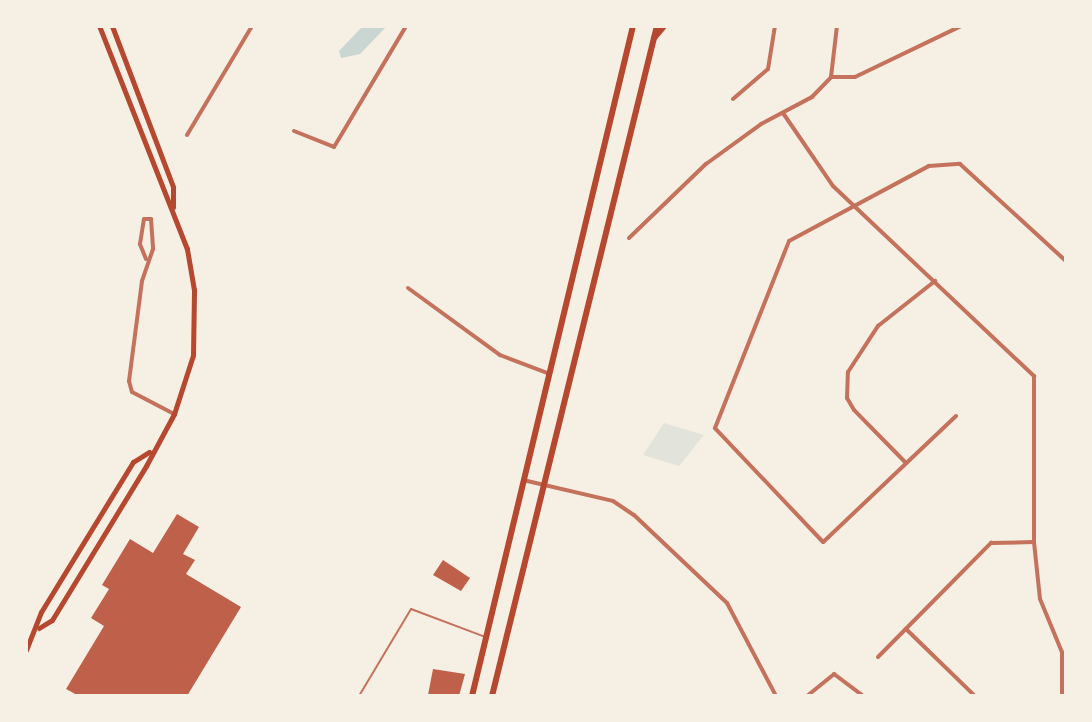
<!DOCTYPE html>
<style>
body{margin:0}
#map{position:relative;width:1092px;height:722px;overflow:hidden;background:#f6efe4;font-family:"IBM Plex Serif",serif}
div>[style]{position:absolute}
.green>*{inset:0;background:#e2e4dc}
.water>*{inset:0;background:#c9d6d2}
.building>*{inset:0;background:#bf614a}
.service>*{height:2px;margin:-1px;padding:0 1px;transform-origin:1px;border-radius:1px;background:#c5725c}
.minor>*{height:4px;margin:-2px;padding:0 2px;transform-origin:2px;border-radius:2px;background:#c5725c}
.secondary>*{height:5px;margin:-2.5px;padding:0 2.5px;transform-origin:2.5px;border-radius:2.5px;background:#b5482f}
.trunk>*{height:6px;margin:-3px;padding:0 3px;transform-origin:3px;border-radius:3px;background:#b5482f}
span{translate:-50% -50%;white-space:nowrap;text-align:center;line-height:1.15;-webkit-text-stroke:6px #f6efe4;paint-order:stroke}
.frame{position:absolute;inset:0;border:28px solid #f6efe4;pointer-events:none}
</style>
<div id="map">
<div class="green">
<div style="clip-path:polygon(664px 423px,704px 435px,679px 466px,643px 455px)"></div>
</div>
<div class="water">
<div style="clip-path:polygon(363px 26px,387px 26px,360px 54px,341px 58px,339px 51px)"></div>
</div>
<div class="building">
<div style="clip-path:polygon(177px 514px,199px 527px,183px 554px,195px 560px,186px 574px,241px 607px,187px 696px,79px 696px,66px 689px,104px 626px,91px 618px,109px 589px,102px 585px,130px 539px,153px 553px)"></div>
<div style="clip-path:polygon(443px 560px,470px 578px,461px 591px,433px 575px)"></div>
<div style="clip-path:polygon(433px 669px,465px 674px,459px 696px,428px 695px)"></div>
</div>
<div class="service">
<div style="left:359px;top:696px;width:101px;rotate:-59.1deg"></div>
<div style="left:411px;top:609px;width:77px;rotate:20.6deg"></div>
</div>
<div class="minor">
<div style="left:831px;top:77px;width:51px;rotate:-83.3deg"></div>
<div style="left:733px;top:99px;width:46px;rotate:-40.6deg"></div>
<div style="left:768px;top:69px;width:44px;rotate:-80.8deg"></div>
<div style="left:783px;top:113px;width:88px;rotate:55.6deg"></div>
<div style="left:833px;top:186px;width:277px;rotate:43.4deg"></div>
<div style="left:1034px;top:376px;width:166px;rotate:90deg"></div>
<div style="left:1034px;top:542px;width:57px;rotate:84deg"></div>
<div style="left:1040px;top:599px;width:57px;rotate:67.5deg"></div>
<div style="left:1062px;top:652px;width:44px;rotate:90deg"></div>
<div style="left:294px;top:131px;width:43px;rotate:21.8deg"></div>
<div style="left:334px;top:147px;width:141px;rotate:-59.2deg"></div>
<div style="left:187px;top:135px;width:127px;rotate:-59.2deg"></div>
<div style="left:629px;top:238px;width:107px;rotate:-43.9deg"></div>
<div style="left:706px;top:164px;width:68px;rotate:-36deg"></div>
<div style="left:761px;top:124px;width:58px;rotate:-27.9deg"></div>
<div style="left:812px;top:97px;width:28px;rotate:-46deg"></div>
<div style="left:831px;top:77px;width:24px"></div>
<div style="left:855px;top:77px;width:118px;rotate:-25.7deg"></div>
<div style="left:146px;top:259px;width:16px;rotate:-112deg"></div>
<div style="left:140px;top:244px;width:25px;rotate:-81deg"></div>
<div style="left:144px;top:219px;width:7px"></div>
<div style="left:151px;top:219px;width:30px;rotate:86deg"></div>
<div style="left:153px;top:249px;width:34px;rotate:109deg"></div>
<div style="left:142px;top:281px;width:101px;rotate:97.4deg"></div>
<div style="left:129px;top:381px;width:11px;rotate:75deg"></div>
<div style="left:132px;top:392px;width:47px;rotate:27.6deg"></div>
<div style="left:408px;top:288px;width:114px;rotate:36.1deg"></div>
<div style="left:500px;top:355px;width:53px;rotate:20.8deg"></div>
<div style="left:956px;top:416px;width:183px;rotate:136.5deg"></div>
<div style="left:823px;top:542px;width:157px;rotate:-133.5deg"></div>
<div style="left:715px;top:428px;width:201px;rotate:-68.4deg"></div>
<div style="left:789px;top:241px;width:159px;rotate:-28.2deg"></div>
<div style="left:929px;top:166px;width:31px;rotate:-4deg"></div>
<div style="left:960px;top:164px;width:144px;rotate:42.5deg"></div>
<div style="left:906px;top:463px;width:74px;rotate:-134.5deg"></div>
<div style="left:854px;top:410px;width:14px;rotate:-120deg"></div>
<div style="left:847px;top:398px;width:26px;rotate:-88deg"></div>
<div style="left:848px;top:372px;width:55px;rotate:-56.9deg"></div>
<div style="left:878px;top:326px;width:73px;rotate:-38.3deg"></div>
<div style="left:523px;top:480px;width:92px;rotate:13.1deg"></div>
<div style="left:613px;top:501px;width:25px;rotate:34deg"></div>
<div style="left:634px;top:515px;width:128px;rotate:43.4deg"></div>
<div style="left:727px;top:603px;width:105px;rotate:62.2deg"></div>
<div style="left:906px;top:629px;width:96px;rotate:44.2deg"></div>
<div style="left:878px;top:657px;width:161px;rotate:-45.3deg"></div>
<div style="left:991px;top:543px;width:43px;rotate:-1.3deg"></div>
<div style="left:807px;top:696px;width:35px;rotate:-39deg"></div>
<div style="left:834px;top:674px;width:36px;rotate:37deg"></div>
</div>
<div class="secondary">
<div style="left:112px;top:26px;width:172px;rotate:69.2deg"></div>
<div style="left:173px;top:187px;width:20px;rotate:90deg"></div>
<div style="left:39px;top:628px;width:15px;rotate:-32deg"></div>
<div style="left:52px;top:620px;width:180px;rotate:-58.6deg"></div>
<div style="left:146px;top:466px;width:59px;rotate:-61.7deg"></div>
<div style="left:174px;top:414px;width:62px;rotate:-72.1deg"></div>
<div style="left:193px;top:355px;width:65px;rotate:-89.1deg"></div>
<div style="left:194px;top:290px;width:42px;rotate:-99.7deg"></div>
<div style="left:187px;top:249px;width:240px;rotate:-111.5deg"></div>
<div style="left:26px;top:650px;width:41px;rotate:-68.5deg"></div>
<div style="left:41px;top:612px;width:176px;rotate:-58.5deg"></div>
<div style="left:133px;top:462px;width:19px;rotate:-32deg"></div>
</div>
<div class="trunk">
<div style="left:654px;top:38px;width:16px;rotate:-50deg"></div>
<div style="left:472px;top:696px;width:689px;rotate:-76.49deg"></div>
<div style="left:492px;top:696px;width:690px;rotate:-76.17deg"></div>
</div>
<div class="frame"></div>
</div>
